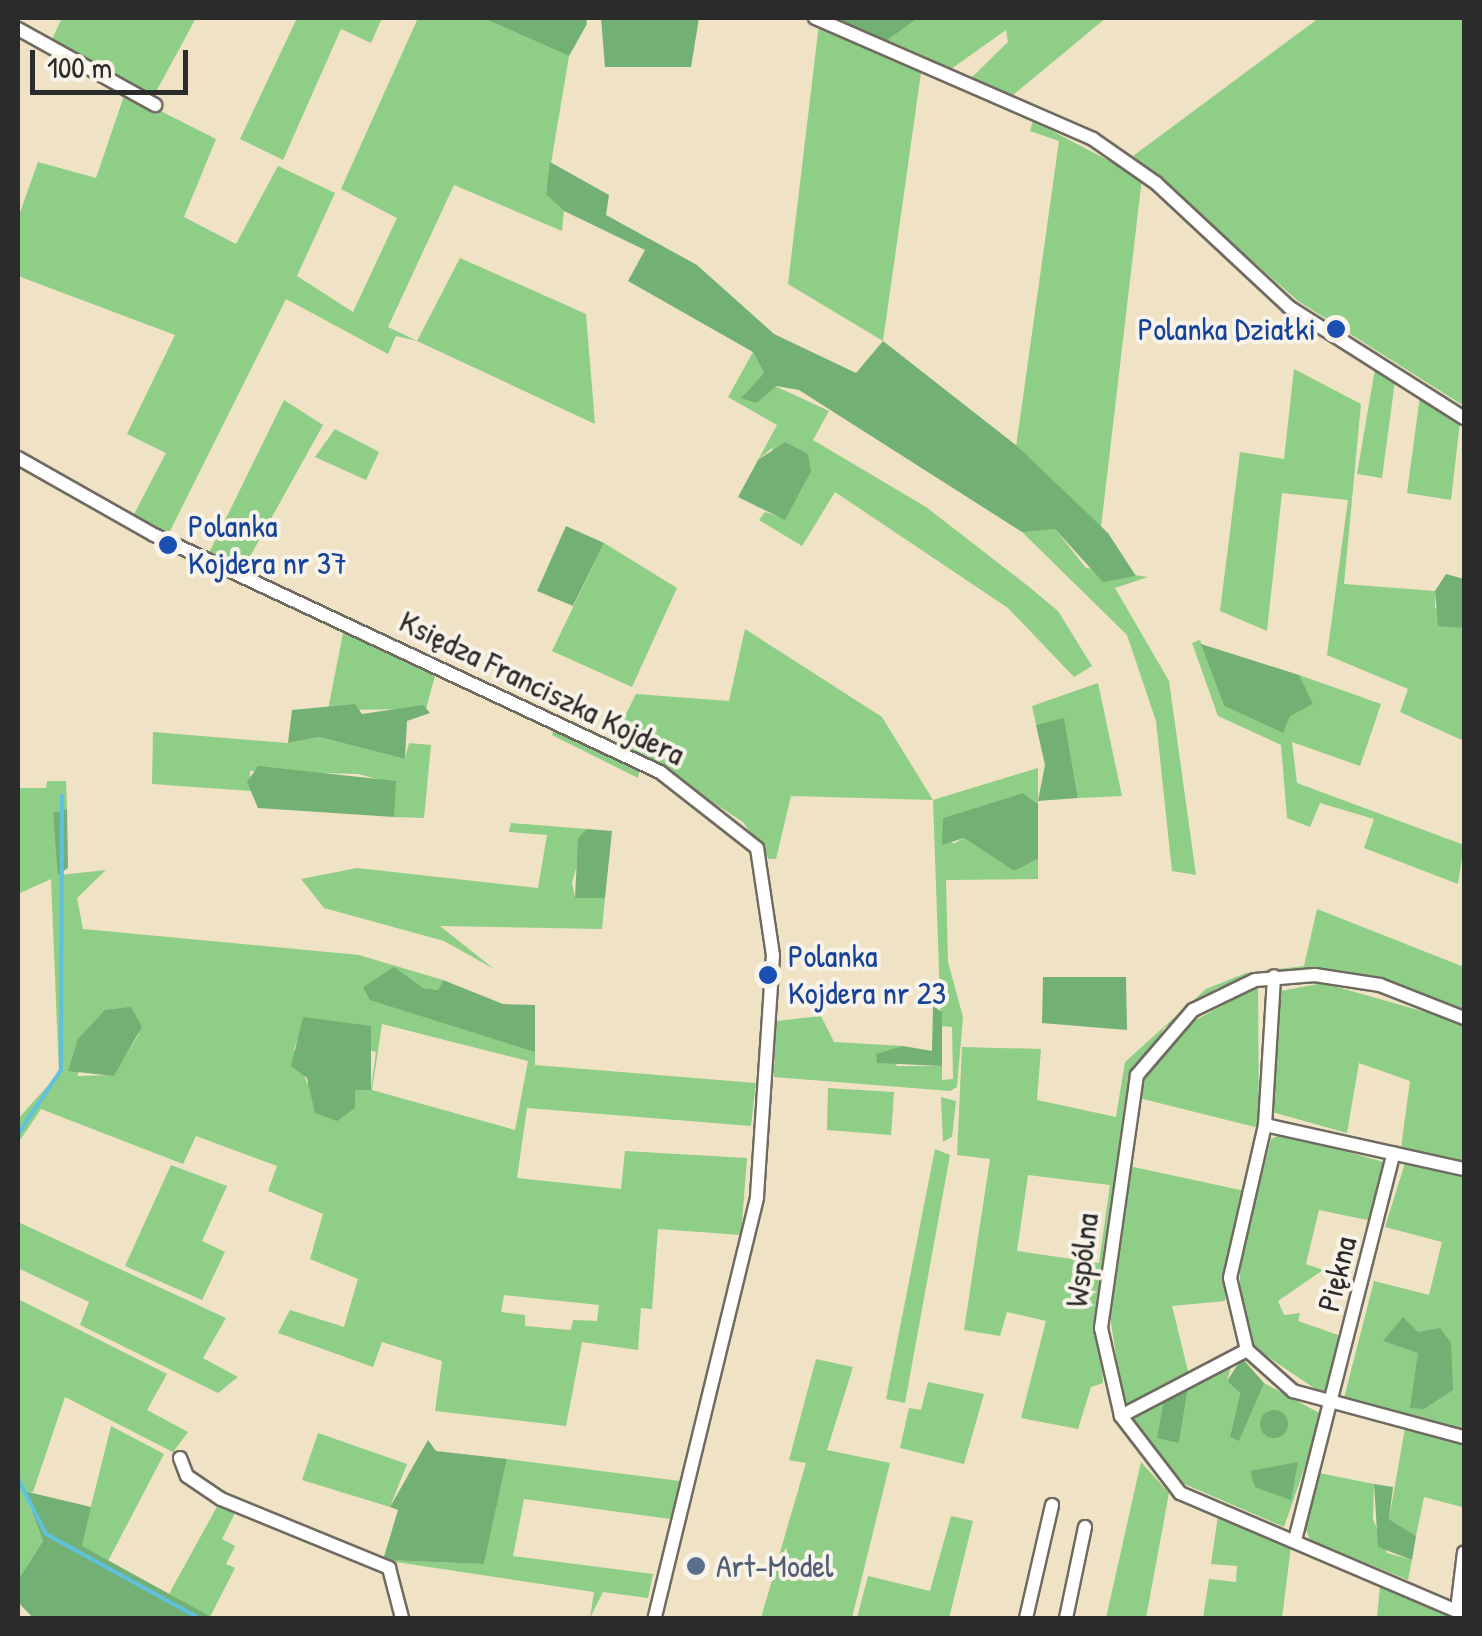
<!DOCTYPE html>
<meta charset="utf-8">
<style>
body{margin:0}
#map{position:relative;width:1482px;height:1636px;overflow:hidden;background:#f0e2c5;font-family:"Patrick Hand",sans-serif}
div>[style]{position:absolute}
.green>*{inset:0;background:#8ece86}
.forest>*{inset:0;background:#72b173}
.round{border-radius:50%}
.stream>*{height:4px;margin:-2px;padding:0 2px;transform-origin:2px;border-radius:2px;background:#5fc1dd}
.roads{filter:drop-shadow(2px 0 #706b61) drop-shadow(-2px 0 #706b61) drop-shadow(0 2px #706b61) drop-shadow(0 -2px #706b61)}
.street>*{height:12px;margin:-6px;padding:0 6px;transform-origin:6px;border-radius:6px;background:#fff}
.dots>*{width:28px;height:28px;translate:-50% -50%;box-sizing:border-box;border:5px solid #f7f3e8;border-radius:50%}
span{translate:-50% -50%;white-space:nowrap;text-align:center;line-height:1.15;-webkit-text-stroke:8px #f7f3e8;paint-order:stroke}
.transit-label{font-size:32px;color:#164399}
.right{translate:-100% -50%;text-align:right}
.left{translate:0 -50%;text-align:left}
.street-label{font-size:32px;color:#2b2b2b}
.service-label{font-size:32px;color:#4e5e75}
.frame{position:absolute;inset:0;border:20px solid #2b2b2b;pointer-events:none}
.scale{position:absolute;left:30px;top:50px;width:158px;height:45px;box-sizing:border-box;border:5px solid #2b2b2b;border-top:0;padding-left:12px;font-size:30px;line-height:35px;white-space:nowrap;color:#2b2b2b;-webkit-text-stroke:8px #f7f3e8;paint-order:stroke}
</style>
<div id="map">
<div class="green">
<div style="clip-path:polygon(62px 18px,196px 18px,152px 99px,49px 46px)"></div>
<div style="clip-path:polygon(297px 18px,382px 18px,371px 43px,341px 29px,283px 160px,240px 139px)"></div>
<div style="clip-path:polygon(418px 18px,483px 18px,569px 56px,546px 193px,564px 211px,562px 231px,454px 185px,388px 327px,417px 341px,460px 258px,586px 314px,595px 424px,417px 341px,396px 336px,388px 354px,286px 299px,168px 535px,133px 516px,166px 453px,127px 434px,175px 335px,18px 276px,18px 218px,38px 162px,96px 178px,125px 93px,216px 139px,184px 217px,236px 244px,278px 166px,335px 193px,297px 276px,353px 312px,397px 218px,341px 189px)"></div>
<div style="clip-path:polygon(918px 18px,1106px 18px,1007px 100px,970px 79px,1008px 42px,1006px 30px,944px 74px,882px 44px)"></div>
<div style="clip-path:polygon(1319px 18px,1464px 18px,1464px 406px,1298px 301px,1133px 156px)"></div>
<div style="clip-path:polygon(819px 24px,921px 73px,883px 341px,788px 284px)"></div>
<div style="clip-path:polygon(1033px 121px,1142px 178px,1101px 527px,1015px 454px,1059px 141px,1030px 131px)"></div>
<div style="clip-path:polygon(753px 352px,764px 373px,742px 397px,757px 403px,775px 386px,829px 411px,813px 440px,926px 507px,1028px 586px,1058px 611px,1092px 666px,1074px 677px,1008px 608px,835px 492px,802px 546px,759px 520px,765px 512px,785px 519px,772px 448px,758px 460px,777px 425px,728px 397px)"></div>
<div style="clip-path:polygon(1294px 369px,1361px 404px,1344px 584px,1435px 591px,1435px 608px,1464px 628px,1464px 741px,1400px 712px,1408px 689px,1327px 655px,1348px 500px,1282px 493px,1267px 631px,1220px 611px,1240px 452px,1284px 459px)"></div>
<div style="clip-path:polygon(1375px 369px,1395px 381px,1382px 478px,1357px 474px)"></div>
<div style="clip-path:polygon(1420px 396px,1460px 422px,1451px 500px,1407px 493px)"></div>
<div style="clip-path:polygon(284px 400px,323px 425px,242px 571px,208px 555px)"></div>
<div style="clip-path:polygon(335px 429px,379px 452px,366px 480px,315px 457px)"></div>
<div style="clip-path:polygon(1036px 527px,1055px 529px,1086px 568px,1148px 577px,1115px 588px,1169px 681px,1196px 875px,1172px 871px,1156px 721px,1127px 635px,1022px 532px)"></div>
<div style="clip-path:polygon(604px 543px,677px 588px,632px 687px,552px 651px)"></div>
<div style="clip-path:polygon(344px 628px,436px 672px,426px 709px,328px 710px)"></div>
<div style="clip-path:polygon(745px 629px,882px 717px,933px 800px,1038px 768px,1038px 804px,1023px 793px,943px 818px,953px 844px,964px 838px,1014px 871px,1038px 859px,1038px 879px,946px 880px,948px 962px,963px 1017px,957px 1087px,950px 1091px,774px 1077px,776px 1021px,821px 1016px,834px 1042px,903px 1046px,896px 1066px,942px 1066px,942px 1080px,953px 1079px,952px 1027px,941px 1026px,933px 800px,791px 796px,776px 859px,769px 859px,743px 822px,614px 738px,636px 694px,729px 701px)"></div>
<div style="clip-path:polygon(1200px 640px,1224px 706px,1283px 733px,1299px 675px,1381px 704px,1360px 766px,1292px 742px,1297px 783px,1464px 845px,1458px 884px,1364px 848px,1374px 819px,1320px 803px,1310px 827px,1287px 818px,1281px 745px,1218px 716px,1192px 643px)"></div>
<div style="clip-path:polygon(1098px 683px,1122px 796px,1078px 798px,1064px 719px,1036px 725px,1032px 706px)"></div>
<div style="clip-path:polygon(555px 725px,640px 765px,638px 778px,552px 735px)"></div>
<div style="clip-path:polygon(153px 732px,288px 743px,319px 737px,405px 759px,409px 743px,431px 745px,424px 818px,394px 817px,381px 780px,358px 774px,250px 771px,251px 791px,152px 784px)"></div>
<div style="clip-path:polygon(evenodd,47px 781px,66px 781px,67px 809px,53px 814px,60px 875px,106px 870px,77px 898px,83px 929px,359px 955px,443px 980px,438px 990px,423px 988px,391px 971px,363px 987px,535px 1052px,535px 1065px,756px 1083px,751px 1126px,527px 1108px,517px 1178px,621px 1189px,625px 1151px,747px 1158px,741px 1235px,658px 1229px,652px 1309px,641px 1308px,638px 1350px,582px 1342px,566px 1426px,435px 1411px,442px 1361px,382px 1342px,373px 1367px,278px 1333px,290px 1310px,344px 1327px,358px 1279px,310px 1259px,323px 1214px,268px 1191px,277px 1166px,196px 1136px,183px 1164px,41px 1109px,18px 1143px,18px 1119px,59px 1073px,51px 879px,18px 894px,18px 788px,46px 788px,47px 781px,105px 1010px,133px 1012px,139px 1034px,114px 1075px,77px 1076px,105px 1010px,47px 781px,382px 1024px,528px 1061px,515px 1130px,372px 1090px,382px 1024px,47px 781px,302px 1027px,376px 1052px,371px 1089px,307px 1083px,294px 1049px,302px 1027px,47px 781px,504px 1295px,599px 1305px,597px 1321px,573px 1320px,571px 1330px,525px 1326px,525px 1315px,501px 1312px,504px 1295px)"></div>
<div style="clip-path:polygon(511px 823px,587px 829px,572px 883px,575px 897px,605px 898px,602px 929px,440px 926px,494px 969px,444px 941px,324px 908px,301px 879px,357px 868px,538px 888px,547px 835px,509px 832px)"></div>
<div style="clip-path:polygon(evenodd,1317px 909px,1464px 967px,1464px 1012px,1357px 975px,1287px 970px,1217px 988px,1164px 1028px,1125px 1100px,1099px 1308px,1103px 1383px,1091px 1387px,1078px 1429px,1021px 1418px,1046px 1321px,1007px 1312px,1000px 1336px,964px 1330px,990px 1159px,957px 1155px,962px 1047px,1041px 1049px,1037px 1100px,1116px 1117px,1125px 1062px,1206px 989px,1246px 973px,1304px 966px,1317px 909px,1028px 1175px,1110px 1185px,1099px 1263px,1017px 1251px,1028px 1175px)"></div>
<div style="clip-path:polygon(1323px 983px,1464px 1023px,1464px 1163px,1401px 1148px,1410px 1081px,1359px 1063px,1347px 1133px,1272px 1112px,1281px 991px)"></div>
<div style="clip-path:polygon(1258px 986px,1259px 1128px,1139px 1098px,1150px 1065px,1183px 1027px)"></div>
<div style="clip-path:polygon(828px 1088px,894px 1092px,891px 1135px,827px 1130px)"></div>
<div style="clip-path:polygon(941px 1097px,956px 1101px,952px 1137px,943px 1142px)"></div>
<div style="clip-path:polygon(1282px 1134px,1384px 1162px,1372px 1221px,1319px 1210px,1306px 1264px,1323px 1270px,1278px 1301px,1284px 1315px,1300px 1313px,1298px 1321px,1344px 1337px,1326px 1396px,1255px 1348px,1240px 1303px,1240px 1262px,1271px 1139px)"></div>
<div style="clip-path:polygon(935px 1149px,950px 1155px,905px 1403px,886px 1399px)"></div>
<div style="clip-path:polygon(1405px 1163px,1464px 1178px,1464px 1431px,1344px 1398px,1374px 1281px,1429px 1295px,1442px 1242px,1385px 1227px)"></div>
<div style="clip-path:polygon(171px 1165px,227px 1186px,202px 1241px,225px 1252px,202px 1300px,125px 1266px)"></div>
<div style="clip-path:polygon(1129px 1166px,1245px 1191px,1225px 1301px,1172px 1306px,1189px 1375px,1124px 1407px,1109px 1310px)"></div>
<div style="clip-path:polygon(18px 1222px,226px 1318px,203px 1358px,238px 1377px,218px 1393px,80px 1325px,89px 1302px,18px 1268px)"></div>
<div style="clip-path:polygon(18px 1299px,167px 1374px,147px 1410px,188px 1432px,173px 1452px,65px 1397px,33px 1492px,24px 1492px,43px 1541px,18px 1580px)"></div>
<div style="clip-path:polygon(816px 1359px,853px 1367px,827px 1450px,890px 1463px,852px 1618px,761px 1618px,806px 1463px,789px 1460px)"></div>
<div style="clip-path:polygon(1231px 1366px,1227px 1381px,1240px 1393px,1230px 1437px,1264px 1383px,1323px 1415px,1284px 1527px,1182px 1483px,1132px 1420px,1164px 1400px,1179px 1443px,1188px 1388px)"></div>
<div style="clip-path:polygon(928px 1382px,984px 1394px,964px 1464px,900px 1448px,909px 1408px,921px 1410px)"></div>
<div style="clip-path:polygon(111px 1426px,164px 1454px,108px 1561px,81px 1546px)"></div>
<div style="clip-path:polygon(1405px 1428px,1464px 1444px,1462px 1507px,1424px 1497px,1416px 1536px,1389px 1519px)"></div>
<div style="clip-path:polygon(318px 1433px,407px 1464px,390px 1507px,302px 1480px)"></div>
<div style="clip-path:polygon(507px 1459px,680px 1481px,670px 1519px,524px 1499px,513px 1556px,653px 1574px,648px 1598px,603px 1592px,590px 1618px,594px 1592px,383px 1560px,484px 1564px)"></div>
<div style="clip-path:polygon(1141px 1462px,1169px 1493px,1146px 1618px,1106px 1618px)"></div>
<div style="clip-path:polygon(1319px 1473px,1374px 1484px,1373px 1519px,1387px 1553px,1412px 1560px,1408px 1580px,1310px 1540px,1305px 1527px)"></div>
<div style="clip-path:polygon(219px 1503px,236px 1511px,222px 1539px,235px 1546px,226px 1564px,235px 1568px,210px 1617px,169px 1594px)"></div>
<div style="clip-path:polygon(1218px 1515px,1291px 1546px,1282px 1618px,1203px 1618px,1209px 1579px,1236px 1582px,1237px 1566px,1211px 1564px)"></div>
<div style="clip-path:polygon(951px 1516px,973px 1521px,949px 1618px,857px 1618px,868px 1576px,930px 1591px)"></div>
<div style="clip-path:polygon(1380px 1586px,1453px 1616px,1453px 1618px,1377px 1618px)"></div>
</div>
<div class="forest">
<div style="clip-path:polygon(483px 18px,586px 18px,587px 24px,569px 56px)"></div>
<div style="clip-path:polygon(601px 18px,699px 18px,691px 67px,605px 67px)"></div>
<div style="clip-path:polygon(843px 18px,918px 18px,882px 44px,839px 25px)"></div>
<div style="clip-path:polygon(550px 162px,609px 195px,606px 215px,697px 265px,774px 334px,856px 373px,883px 341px,1017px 446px,1108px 533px,1136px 576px,1103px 582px,1055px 529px,1022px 532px,799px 390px,776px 386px,757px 403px,741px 398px,764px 373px,753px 352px,628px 281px,645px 250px,564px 211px,546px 194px)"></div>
<div style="clip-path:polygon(785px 442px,808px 454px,811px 471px,785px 520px,738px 497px,758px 460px)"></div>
<div style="clip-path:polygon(566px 526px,604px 543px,573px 606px,537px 591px)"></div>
<div style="clip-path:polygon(1446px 574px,1464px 579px,1464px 628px,1438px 626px,1435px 591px)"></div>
<div style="clip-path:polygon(1201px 644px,1299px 675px,1313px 704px,1290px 716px,1283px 733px,1224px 706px)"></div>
<div style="clip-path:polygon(355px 704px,362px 714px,423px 705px,430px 713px,407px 721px,405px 759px,319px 737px,288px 743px,292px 710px)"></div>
<div style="clip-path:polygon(1064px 718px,1078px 798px,1038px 801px,1045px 765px,1036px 725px)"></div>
<div style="clip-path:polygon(258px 766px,396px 781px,394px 817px,258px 808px,247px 782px)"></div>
<div style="clip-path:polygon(1023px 793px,1038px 804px,1038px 859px,1014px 871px,964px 838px,942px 845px,943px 818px)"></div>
<div style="clip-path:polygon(67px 809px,68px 868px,58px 875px,53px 813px)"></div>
<div style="clip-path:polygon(587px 829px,612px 831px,605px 898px,575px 898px,578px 838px)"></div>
<div style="clip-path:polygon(394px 967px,423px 988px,438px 990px,443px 980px,503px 1004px,535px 1005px,535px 1052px,370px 1000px,363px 987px)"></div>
<div style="clip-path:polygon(1043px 977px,1126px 977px,1127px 1030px,1042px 1023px)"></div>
<div style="clip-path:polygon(933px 1006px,942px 1012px,942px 1066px,877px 1063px,876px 1054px,903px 1046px,932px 1051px)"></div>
<div style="clip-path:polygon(131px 1007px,142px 1027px,114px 1076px,68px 1071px,78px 1039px,105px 1010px)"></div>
<div style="clip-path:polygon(303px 1017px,371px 1026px,371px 1090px,355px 1090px,355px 1108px,337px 1121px,315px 1113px,307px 1078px,291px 1066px)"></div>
<div style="clip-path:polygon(1403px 1317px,1418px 1332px,1440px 1328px,1451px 1343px,1453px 1390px,1424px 1409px,1410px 1408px,1418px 1353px,1383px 1341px)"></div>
<div style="clip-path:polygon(1242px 1358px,1264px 1383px,1239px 1441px,1230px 1437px,1240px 1393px,1227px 1381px)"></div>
<div style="clip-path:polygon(1188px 1388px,1179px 1443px,1157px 1438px,1164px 1400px)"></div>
<div class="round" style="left:1260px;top:1410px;width:28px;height:28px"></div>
<div style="clip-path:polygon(428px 1440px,436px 1451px,507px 1459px,484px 1564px,383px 1560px,398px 1510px,390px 1507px)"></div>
<div style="clip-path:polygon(1298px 1462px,1291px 1500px,1255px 1487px,1250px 1471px)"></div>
<div style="clip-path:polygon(1374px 1484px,1393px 1487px,1389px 1519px,1416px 1536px,1412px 1560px,1378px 1547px)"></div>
<div style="clip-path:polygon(24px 1491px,91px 1507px,82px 1546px,213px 1618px,33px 1618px,18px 1602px,18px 1580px,43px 1541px)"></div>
</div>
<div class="stream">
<div style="left:18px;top:1134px;width:77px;rotate:-56.1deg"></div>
<div style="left:61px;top:1070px;width:274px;rotate:-89.8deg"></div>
<div style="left:18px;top:1479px;width:62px;rotate:63deg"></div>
<div style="left:46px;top:1534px;width:175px;rotate:28.8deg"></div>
</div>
<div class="roads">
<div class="street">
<div style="left:815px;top:18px;width:303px;rotate:23.5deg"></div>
<div style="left:1093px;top:139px;width:77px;rotate:34.9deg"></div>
<div style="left:1156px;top:183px;width:182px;rotate:43deg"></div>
<div style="left:1289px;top:307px;width:207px;rotate:32.4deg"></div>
<div style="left:18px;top:29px;width:157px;rotate:29deg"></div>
<div style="left:18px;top:458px;width:156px;rotate:29.5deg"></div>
<div style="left:154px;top:535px;width:559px;rotate:25.1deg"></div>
<div style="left:660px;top:772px;width:123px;rotate:38.1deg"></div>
<div style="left:757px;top:848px;width:108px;rotate:81.5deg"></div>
<div style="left:773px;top:955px;width:244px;rotate:93.8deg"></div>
<div style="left:757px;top:1198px;width:432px;rotate:103.7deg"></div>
<div style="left:1464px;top:1018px;width:90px;rotate:-158.6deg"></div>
<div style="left:1380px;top:985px;width:66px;rotate:-171.3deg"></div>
<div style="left:1315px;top:975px;width:60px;rotate:175.2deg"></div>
<div style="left:1255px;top:980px;width:69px;rotate:154.2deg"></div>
<div style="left:1193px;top:1010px;width:86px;rotate:130.7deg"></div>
<div style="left:1137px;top:1075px;width:256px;rotate:98.1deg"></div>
<div style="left:1101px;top:1328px;width:90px;rotate:77.2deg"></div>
<div style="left:1121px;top:1416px;width:97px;rotate:52.5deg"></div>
<div style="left:1180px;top:1493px;width:309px;rotate:23.1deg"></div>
<div style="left:1265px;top:1125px;width:149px;rotate:-86.5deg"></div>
<div style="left:1464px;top:1169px;width:204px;rotate:-167.5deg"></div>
<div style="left:1265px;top:1125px;width:157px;rotate:102.9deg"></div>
<div style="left:1230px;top:1278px;width:74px;rotate:76.7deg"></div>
<div style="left:1247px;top:1350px;width:62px;rotate:41.7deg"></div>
<div style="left:1293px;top:1391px;width:177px;rotate:15.1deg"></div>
<div style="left:1121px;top:1416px;width:142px;rotate:-27.6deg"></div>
<div style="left:180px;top:1458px;width:19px;rotate:69deg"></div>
<div style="left:187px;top:1476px;width:41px;rotate:34.1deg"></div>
<div style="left:221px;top:1499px;width:182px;rotate:22.3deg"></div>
<div style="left:389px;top:1568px;width:52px;rotate:75.4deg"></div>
<div style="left:1295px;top:1540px;width:399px;rotate:-75.7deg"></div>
<div style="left:1457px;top:1610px;width:58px;rotate:-83.1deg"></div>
<div style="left:1026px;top:1618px;width:116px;rotate:-77deg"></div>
<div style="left:1066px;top:1618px;width:93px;rotate:-78.2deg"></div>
</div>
</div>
<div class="dots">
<div style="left:1336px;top:329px;background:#1a4fb4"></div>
<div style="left:168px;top:545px;background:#1a4fb4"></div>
<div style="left:768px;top:975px;background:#1a4fb4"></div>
<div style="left:696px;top:1566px;background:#5c6f8a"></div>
</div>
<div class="transit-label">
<span class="right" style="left:1316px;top:329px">Polanka Działki</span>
<span class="left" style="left:188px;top:545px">Polanka<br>Kojdera nr 37</span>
<span class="left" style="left:788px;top:975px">Polanka<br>Kojdera nr 23</span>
</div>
<div class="street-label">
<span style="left:542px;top:688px;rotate:26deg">Księdza Franciszka Kojdera</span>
<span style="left:1082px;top:1260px;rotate:-83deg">Wspólna</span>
<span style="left:1337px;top:1274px;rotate:-76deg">Piękna</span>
</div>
<div class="service-label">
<span class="left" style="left:716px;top:1566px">Art-Model</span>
</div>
<div class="frame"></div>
<div class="scale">100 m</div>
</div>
